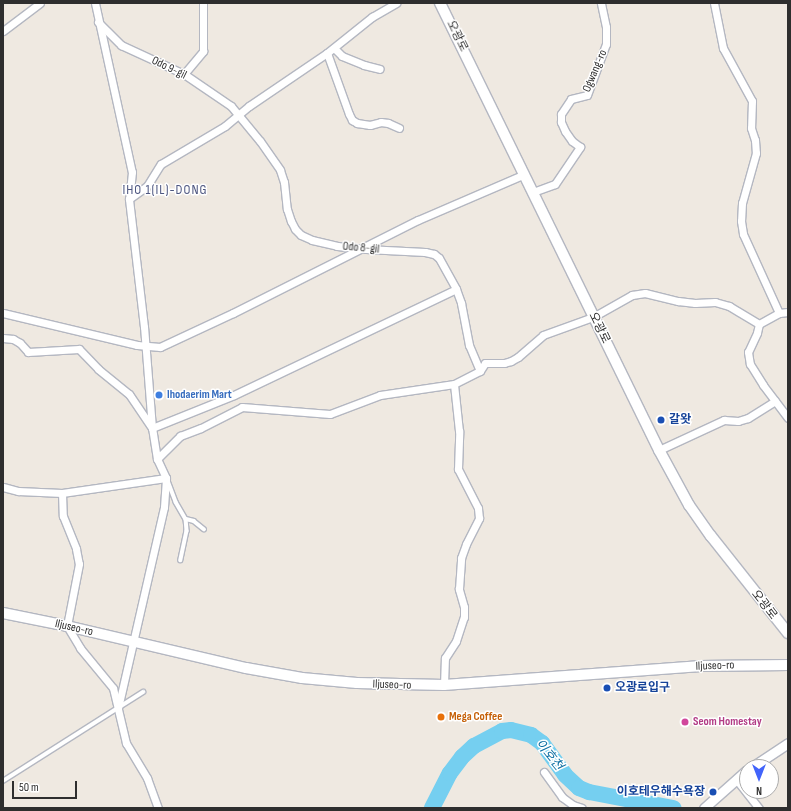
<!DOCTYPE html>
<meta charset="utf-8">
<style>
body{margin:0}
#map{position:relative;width:791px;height:811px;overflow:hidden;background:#efe9e1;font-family:"Sofia Sans Condensed","Noto Sans KR",sans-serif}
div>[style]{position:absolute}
.river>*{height:16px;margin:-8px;padding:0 8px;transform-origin:8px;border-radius:8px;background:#75cff0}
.roads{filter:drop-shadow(1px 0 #b4b7c1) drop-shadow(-1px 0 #b4b7c1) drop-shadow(0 1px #b4b7c1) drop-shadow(0 -1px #b4b7c1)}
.service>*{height:3.5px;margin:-1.75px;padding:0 1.75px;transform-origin:1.75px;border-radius:1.75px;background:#fff}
.minor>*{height:7px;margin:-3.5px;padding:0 3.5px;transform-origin:3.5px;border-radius:3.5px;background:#fff}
.tertiary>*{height:9px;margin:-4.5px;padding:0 4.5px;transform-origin:4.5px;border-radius:4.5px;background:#fff}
.secondary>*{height:10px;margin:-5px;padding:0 5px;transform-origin:5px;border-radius:5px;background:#fff}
.dots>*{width:11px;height:11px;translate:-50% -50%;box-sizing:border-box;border:2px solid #fff;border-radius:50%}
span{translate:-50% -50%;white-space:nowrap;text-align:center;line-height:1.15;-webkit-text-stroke:3px #fff;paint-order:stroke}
.street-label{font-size:12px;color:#2e2e2e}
.shop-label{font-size:12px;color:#366cbe;font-weight:700}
.left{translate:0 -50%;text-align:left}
.transit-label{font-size:12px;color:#164399;font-weight:700}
.right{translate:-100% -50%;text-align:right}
.food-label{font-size:12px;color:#c56008;font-weight:700}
.hotel-label{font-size:12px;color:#b23c85;font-weight:700}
.water-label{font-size:13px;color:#0d6fa3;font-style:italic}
.quarter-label{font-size:14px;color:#4d5680;letter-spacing:1px}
.frame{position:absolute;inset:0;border:4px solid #2e2e2e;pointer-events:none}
.north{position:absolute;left:739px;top:759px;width:40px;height:40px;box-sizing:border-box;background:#fff;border:1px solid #ababab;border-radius:50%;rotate:180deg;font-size:11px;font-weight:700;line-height:16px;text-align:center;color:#2e2e2e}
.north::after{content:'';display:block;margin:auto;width:14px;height:18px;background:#4264fb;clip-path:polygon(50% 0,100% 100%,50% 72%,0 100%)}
.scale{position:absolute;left:12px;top:781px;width:65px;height:18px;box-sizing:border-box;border:2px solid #2e2e2e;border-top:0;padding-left:5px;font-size:12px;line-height:14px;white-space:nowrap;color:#2e2e2e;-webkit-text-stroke:3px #fff;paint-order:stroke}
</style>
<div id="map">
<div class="river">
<div style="left:432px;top:808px;width:39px;rotate:-63deg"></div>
<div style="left:450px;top:773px;width:20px;rotate:-53deg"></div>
<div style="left:462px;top:757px;width:16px;rotate:-43deg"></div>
<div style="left:474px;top:746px;width:32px;rotate:-28deg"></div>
<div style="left:502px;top:731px;width:9px;rotate:-6deg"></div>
<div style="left:511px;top:730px;width:21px;rotate:14deg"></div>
<div style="left:531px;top:735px;width:14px;rotate:36deg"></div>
<div style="left:542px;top:743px;width:39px;rotate:54deg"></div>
<div style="left:565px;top:775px;width:19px;rotate:43deg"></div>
<div style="left:579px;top:788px;width:11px;rotate:22deg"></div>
<div style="left:589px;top:792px;width:86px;rotate:10.8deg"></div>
</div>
<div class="roads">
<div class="service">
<div style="left:168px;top:481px;width:22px;rotate:69deg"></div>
<div style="left:176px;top:502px;width:20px;rotate:60deg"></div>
<div style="left:186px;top:519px;width:12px;rotate:85deg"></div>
<div style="left:187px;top:531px;width:30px;rotate:102deg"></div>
<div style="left:186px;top:519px;width:8px;rotate:14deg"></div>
<div style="left:194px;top:521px;width:13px;rotate:39deg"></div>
<div style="left:3px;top:781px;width:166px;rotate:-32.4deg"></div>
</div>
<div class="minor">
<div style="left:95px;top:3px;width:173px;rotate:77.7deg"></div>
<div style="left:132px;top:172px;width:27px;rotate:96deg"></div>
<div style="left:714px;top:3px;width:46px;rotate:78.7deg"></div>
<div style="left:723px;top:48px;width:60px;rotate:61.3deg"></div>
<div style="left:752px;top:101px;width:27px;rotate:92deg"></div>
<div style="left:751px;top:128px;width:13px;rotate:72deg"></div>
<div style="left:755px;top:140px;width:13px;rotate:86deg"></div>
<div style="left:756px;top:153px;width:52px;rotate:105.6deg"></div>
<div style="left:742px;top:203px;width:18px;rotate:93deg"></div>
<div style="left:741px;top:221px;width:13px;rotate:81deg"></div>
<div style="left:743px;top:234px;width:87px;rotate:65.5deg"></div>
<div style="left:98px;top:22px;width:33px;rotate:45deg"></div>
<div style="left:121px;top:45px;width:69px;rotate:24.7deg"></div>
<div style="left:184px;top:74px;width:57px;rotate:34.2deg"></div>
<div style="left:231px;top:106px;width:45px;rotate:50.4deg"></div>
<div style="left:260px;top:141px;width:35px;rotate:55deg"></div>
<div style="left:280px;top:170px;width:13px;rotate:72deg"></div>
<div style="left:284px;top:182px;width:27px;rotate:84deg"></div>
<div style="left:287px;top:209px;width:13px;rotate:72deg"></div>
<div style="left:291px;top:221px;width:9px;rotate:63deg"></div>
<div style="left:295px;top:229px;width:8px;rotate:45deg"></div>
<div style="left:301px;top:235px;width:12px;rotate:24deg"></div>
<div style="left:312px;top:240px;width:26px;rotate:13deg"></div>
<div style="left:337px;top:246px;width:29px;rotate:6deg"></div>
<div style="left:366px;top:249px;width:59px;rotate:2.9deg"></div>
<div style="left:425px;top:252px;width:9px;rotate:13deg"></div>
<div style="left:434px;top:254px;width:6px;rotate:39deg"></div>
<div style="left:439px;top:258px;width:35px;rotate:61deg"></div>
<div style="left:456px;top:289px;width:15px;rotate:70deg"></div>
<div style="left:461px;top:303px;width:43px;rotate:79.2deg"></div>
<div style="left:469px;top:345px;width:28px;rotate:67deg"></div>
<div style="left:3px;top:31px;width:46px;rotate:-37.1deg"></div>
<div style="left:334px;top:48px;width:11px;rotate:45deg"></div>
<div style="left:342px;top:56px;width:24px;rotate:22deg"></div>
<div style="left:364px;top:65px;width:16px;rotate:14deg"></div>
<div style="left:327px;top:53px;width:65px;rotate:70.2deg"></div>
<div style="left:349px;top:114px;width:7px;rotate:63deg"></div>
<div style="left:352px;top:120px;width:6px;rotate:31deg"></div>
<div style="left:357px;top:123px;width:13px;rotate:9deg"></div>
<div style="left:370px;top:125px;width:11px;rotate:-15deg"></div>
<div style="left:381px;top:122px;width:7px;rotate:8deg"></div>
<div style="left:388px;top:123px;width:12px;rotate:24deg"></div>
<div style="left:184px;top:74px;width:30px;rotate:-50deg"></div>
<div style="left:203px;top:51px;width:48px;rotate:-90deg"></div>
<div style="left:533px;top:192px;width:23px;rotate:-20deg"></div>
<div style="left:555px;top:184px;width:45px;rotate:-56deg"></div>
<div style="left:580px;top:147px;width:10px;rotate:-143deg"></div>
<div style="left:572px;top:141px;width:12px;rotate:-125deg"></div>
<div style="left:565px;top:131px;width:10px;rotate:-114deg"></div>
<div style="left:561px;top:122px;width:8px;rotate:-90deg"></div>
<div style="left:561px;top:114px;width:18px;rotate:-56deg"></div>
<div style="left:571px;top:99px;width:16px;rotate:-14deg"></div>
<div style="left:587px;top:95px;width:54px;rotate:-69.6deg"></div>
<div style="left:606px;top:44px;width:17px;rotate:-90deg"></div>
<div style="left:606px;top:27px;width:25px;rotate:-102deg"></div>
<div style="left:3px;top:313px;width:138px;rotate:13.4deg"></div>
<div style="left:137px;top:345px;width:23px;rotate:5deg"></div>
<div style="left:160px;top:347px;width:81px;rotate:-25deg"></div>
<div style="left:233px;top:313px;width:207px;rotate:-26.7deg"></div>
<div style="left:418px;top:220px;width:116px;rotate:-23.3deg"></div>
<div style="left:759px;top:324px;width:9px;rotate:103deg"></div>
<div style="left:757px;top:333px;width:21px;rotate:115deg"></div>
<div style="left:748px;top:352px;width:12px;rotate:81deg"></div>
<div style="left:750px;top:364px;width:25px;rotate:58deg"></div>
<div style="left:763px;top:385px;width:41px;rotate:52.9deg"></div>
<div style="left:759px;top:324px;width:23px;rotate:-29deg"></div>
<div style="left:779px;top:313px;width:9px;rotate:-6deg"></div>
<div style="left:3px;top:338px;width:10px;rotate:6deg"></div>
<div style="left:13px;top:339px;width:8px;rotate:30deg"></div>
<div style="left:20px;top:343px;width:12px;rotate:48deg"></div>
<div style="left:28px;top:352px;width:51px;rotate:-3.4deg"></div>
<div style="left:79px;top:349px;width:28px;rotate:46deg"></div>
<div style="left:98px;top:369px;width:40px;rotate:39deg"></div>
<div style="left:129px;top:394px;width:41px;rotate:55.9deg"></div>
<div style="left:152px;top:428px;width:88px;rotate:-21.9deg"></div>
<div style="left:234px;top:395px;width:246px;rotate:-25.5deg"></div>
<div style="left:659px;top:450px;width:72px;rotate:-24.8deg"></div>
<div style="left:724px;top:420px;width:14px;rotate:4deg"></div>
<div style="left:738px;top:421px;width:10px;rotate:-17deg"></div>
<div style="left:748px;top:418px;width:32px;rotate:-32deg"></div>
<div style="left:157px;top:459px;width:33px;rotate:-45deg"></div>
<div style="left:180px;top:436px;width:22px;rotate:-21deg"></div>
<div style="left:201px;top:428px;width:46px;rotate:-27.1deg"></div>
<div style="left:242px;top:407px;width:88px;rotate:4.5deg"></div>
<div style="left:330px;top:414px;width:53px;rotate:-20.8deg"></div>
<div style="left:380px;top:395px;width:75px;rotate:-8.5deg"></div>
<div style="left:454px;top:384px;width:29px;rotate:-27deg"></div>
<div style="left:480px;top:371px;width:9px;rotate:-58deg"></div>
<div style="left:485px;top:363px;width:19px"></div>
<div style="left:504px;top:363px;width:7px;rotate:-16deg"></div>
<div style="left:511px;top:361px;width:8px;rotate:-30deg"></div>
<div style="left:518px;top:357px;width:33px;rotate:-41deg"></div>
<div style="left:543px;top:335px;width:53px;rotate:-19.8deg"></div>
<div style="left:593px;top:317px;width:45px;rotate:-29.4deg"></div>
<div style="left:632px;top:295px;width:13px;rotate:-9deg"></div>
<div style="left:645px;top:293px;width:34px;rotate:14deg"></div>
<div style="left:678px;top:301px;width:17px;rotate:7deg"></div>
<div style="left:695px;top:303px;width:20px;rotate:-3deg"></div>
<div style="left:715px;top:302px;width:15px;rotate:16deg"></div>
<div style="left:729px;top:306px;width:35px;rotate:31deg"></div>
<div style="left:3px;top:487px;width:16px;rotate:15deg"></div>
<div style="left:18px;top:491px;width:44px;rotate:2.6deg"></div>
<div style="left:62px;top:493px;width:105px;rotate:-8.2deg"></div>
<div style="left:62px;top:493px;width:23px;rotate:88deg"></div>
<div style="left:63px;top:516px;width:35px;rotate:68deg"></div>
<div style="left:76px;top:549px;width:15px;rotate:79deg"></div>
<div style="left:79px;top:564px;width:63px;rotate:101deg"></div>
<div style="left:67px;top:626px;width:26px;rotate:59deg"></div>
<div style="left:80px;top:648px;width:52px;rotate:50.5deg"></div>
<div style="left:113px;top:688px;width:57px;rotate:76.7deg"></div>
<div style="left:126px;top:743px;width:41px;rotate:59deg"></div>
<div style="left:147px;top:778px;width:32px;rotate:70deg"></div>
<div style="left:444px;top:685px;width:27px;rotate:-88deg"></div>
<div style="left:445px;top:658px;width:20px;rotate:-57deg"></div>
<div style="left:456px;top:641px;width:25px;rotate:-72deg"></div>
<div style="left:464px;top:617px;width:10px;rotate:-90deg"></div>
<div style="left:464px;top:607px;width:19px;rotate:-106deg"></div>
<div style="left:459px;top:589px;width:31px;rotate:-86deg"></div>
<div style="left:461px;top:558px;width:15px;rotate:-70deg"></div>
<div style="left:466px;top:544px;width:29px;rotate:-63deg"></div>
<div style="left:479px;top:518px;width:10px;rotate:-96deg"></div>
<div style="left:478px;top:508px;width:44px;rotate:-117.1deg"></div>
<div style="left:458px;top:469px;width:38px;rotate:-88deg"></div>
<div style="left:459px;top:431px;width:47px;rotate:-96.1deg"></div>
<div style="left:118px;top:708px;width:206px;rotate:-77.1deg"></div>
<div style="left:164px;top:507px;width:29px;rotate:-86deg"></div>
<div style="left:166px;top:478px;width:21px;rotate:-115deg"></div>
<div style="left:157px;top:459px;width:31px;rotate:-99deg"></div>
<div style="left:152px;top:428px;width:101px;rotate:-94.5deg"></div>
<div style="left:144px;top:327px;width:129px;rotate:-96.7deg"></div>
<div style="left:129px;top:199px;width:22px;rotate:-36deg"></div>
<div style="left:147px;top:186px;width:26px;rotate:-58deg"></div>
<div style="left:161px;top:164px;width:74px;rotate:-30.7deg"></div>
<div style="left:225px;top:126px;width:31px;rotate:-40deg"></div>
<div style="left:249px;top:106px;width:94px;rotate:-34.2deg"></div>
<div style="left:327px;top:53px;width:58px;rotate:-38.7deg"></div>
<div style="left:372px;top:17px;width:28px;rotate:-30deg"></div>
<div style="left:544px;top:772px;width:31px;rotate:54deg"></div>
<div style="left:562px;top:797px;width:14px;rotate:36deg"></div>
<div style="left:573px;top:805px;width:9px;rotate:18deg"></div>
<div style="left:736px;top:779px;width:37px;rotate:52deg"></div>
</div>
<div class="tertiary">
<div style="left:752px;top:767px;width:43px;rotate:-33.7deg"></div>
<div style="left:704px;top:808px;width:57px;rotate:-41.5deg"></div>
</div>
<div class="secondary">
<div style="left:440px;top:3px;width:498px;rotate:63.9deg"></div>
<div style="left:659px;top:450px;width:63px;rotate:61.4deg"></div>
<div style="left:689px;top:505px;width:38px;rotate:55deg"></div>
<div style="left:711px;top:536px;width:124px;rotate:51.6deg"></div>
<div style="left:3px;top:613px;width:65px;rotate:11.5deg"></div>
<div style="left:67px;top:626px;width:184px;rotate:13.2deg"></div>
<div style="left:246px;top:668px;width:57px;rotate:10.1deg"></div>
<div style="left:302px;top:678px;width:55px;rotate:5.2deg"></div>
<div style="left:357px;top:683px;width:87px;rotate:1.3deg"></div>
<div style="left:444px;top:685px;width:258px;rotate:-4.2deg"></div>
<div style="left:701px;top:666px;width:87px;rotate:-0.7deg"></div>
</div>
</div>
<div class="dots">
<div style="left:159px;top:395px;background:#3f7fe0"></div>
<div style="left:661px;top:420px;background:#1a4fb4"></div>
<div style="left:607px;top:688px;background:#1a4fb4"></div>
<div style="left:441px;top:717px;background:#e8710a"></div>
<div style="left:685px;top:722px;background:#d1479c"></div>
<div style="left:713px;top:792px;background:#1a4fb4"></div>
</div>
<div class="street-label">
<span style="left:457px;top:36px;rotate:64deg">오광로</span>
<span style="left:169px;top:68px;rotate:26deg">Odo 9-gil</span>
<span style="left:595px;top:71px;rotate:-67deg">Ogwang-ro</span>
<span style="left:361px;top:248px;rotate:5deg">Odo 8-gil</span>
<span style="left:599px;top:328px;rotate:64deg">오광로</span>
<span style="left:764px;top:605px;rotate:52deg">오광로</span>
<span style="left:74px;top:628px;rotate:13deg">Iljuseo-ro</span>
<span style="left:715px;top:666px;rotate:-2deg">Iljuseo-ro</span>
<span style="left:392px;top:685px;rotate:2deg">Iljuseo-ro</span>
</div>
<div class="shop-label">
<span class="left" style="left:167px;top:395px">Ihodaerim Mart</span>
</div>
<div class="transit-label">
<span class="left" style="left:669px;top:420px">갈왓</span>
<span class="left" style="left:615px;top:688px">오광로입구</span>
<span class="right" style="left:705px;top:792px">이호테우해수욕장</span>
</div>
<div class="food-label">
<span class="left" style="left:449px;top:717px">Mega Coffee</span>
</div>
<div class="hotel-label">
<span class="left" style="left:693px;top:722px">Seom Homestay</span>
</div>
<div class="water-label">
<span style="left:549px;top:755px;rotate:51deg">이호천</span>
</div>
<div class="quarter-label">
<span style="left:165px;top:190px">IHO 1(IL)-DONG</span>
</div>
<div class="frame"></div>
<div class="north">N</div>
<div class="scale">50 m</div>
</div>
